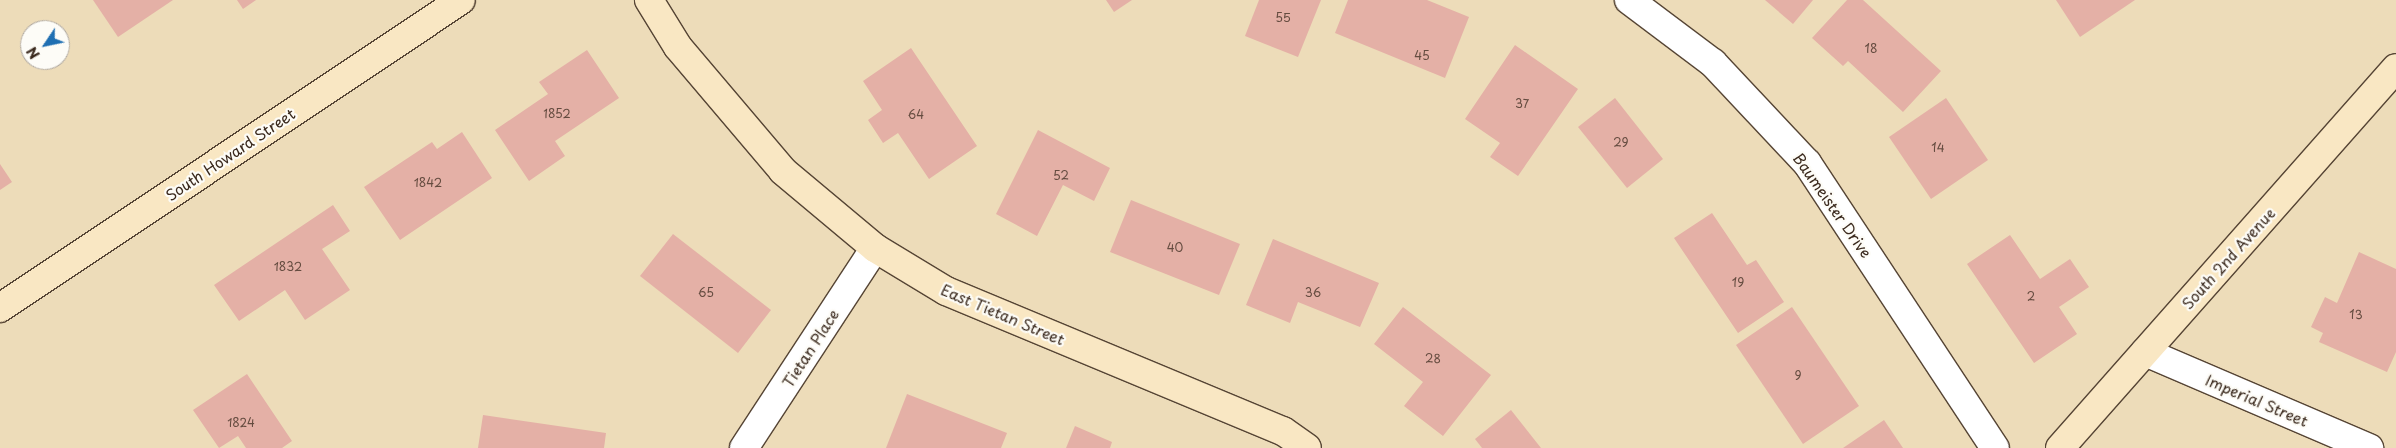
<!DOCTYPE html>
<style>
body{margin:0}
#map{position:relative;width:2396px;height:448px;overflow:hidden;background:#eddcb9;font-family:"Playpen Sans",sans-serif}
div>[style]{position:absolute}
.building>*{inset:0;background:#e4b0a6}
.roads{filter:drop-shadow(1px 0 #564535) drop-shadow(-1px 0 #564535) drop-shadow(0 1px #564535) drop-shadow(0 -1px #564535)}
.street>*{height:28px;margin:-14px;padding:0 14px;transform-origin:14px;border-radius:14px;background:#fff}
.secondary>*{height:28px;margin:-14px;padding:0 14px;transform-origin:14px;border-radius:14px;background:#f9e7c3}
span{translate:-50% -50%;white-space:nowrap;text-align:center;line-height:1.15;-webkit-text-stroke:4.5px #fdfcf7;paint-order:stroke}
.number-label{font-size:12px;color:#654c40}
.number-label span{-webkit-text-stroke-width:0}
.street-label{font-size:15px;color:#3b2a1e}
.north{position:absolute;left:20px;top:20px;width:50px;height:50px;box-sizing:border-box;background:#fdfcf7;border:1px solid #afa8a0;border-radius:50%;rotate:236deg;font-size:14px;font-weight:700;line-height:20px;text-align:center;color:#3b2a1e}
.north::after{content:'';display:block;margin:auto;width:18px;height:22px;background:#1f6fb2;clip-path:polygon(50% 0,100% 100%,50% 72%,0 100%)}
</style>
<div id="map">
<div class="building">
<div style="clip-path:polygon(93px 0,173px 0,118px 37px)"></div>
<div style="clip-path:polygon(237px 0,256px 0,243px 9px)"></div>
<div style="clip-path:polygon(1106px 0,1132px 0,1114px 12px)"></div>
<div style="clip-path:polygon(1259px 0,1321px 0,1298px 57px,1245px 36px)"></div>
<div style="clip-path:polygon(1348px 0,1427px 0,1469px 17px,1445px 78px,1335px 33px)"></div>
<div style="clip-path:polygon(1765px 0,1813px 0,1793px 24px)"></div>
<div style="clip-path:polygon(1847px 0,1863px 0,1941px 71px,1903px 112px,1848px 61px,1843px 66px,1812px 38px)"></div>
<div style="clip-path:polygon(2056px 0,2135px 0,2080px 37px)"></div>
<div style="clip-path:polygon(1515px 45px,1578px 89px,1518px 176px,1490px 157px,1500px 143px,1465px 119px)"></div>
<div style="clip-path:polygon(911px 48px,977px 146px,929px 179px,898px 133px,883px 143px,868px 120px,882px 110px,863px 81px)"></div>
<div style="clip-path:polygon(587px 50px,619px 98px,555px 141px,565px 156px,529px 181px,495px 130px,548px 94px,539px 82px)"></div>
<div style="clip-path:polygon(1615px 98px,1663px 159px,1627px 188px,1578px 127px)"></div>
<div style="clip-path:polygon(1946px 98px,1988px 160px,1931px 199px,1889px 137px)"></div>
<div style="clip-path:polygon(1038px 130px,1110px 168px,1094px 201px,1063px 185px,1037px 236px,996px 214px)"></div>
<div style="clip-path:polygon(462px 132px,492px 178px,400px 240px,364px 187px,432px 142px,437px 149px)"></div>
<div style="clip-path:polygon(0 164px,12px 182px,0 190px)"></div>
<div style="clip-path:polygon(1131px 200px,1240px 244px,1219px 295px,1110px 252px)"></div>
<div style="clip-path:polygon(333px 205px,350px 231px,322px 249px,350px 290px,305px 320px,285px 290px,239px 321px,214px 285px)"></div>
<div style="clip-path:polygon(1712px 213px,1747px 265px,1756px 260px,1784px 302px,1738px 333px,1674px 238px)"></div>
<div style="clip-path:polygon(673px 234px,771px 310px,738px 353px,640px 276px)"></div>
<div style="clip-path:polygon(2010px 235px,2040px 279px,2070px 259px,2089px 287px,2059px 307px,2077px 334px,2034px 363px,1967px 264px)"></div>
<div style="clip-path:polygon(1273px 239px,1379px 283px,1360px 327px,1298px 302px,1290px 323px,1246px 305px)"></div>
<div style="clip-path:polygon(2359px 252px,2396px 269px,2396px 352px,2387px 372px,2319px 342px,2323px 333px,2311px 327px,2325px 297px,2337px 303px)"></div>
<div style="clip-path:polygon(1403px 307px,1491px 375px,1443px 436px,1404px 406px,1423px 382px,1374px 344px)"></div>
<div style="clip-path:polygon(1792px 307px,1859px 406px,1803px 444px,1736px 345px)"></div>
<div style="clip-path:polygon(247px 374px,292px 441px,282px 448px,246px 448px,238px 436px,219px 448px,193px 410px)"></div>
<div style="clip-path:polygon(907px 394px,1007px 433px,1001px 448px,886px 448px)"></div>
<div style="clip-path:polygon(1511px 410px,1541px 448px,1482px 448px,1475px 439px)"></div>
<div style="clip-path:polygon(483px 415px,606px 433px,604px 448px,478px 448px)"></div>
<div style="clip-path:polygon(1884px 420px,1903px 448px,1843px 448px)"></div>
<div style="clip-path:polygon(1075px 426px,1112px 442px,1110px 448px,1066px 448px)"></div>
</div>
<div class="roads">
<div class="street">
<div style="left:1629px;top:0;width:105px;rotate:36.9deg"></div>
<div style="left:1713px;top:63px;width:137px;rotate:46.8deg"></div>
<div style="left:1807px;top:163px;width:341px;rotate:56.6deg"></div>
<div style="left:2145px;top:352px;width:244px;rotate:23.2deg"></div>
<div style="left:744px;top:448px;width:239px;rotate:-56.8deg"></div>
</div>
<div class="secondary">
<div style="left:649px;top:0;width:55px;rotate:58.3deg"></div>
<div style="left:678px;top:47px;width:162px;rotate:49.7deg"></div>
<div style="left:783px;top:171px;width:120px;rotate:39.9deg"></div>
<div style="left:875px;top:248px;width:83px;rotate:31.2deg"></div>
<div style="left:946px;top:291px;width:365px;rotate:22.6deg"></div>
<div style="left:1283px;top:431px;width:29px;rotate:35deg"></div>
<div style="left:0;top:308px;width:554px;rotate:-33.75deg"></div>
<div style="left:2060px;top:448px;width:507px;rotate:-48.52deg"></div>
</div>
</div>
<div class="number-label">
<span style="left:1283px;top:18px">55</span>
<span style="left:1871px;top:49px">18</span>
<span style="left:1422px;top:56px">45</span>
<span style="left:1522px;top:104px">37</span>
<span style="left:557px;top:114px">1852</span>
<span style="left:916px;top:115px">64</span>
<span style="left:1621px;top:143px">29</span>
<span style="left:1938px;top:148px">14</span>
<span style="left:1061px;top:176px">52</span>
<span style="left:428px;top:183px">1842</span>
<span style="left:1175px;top:248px">40</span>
<span style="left:288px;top:267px">1832</span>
<span style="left:1738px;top:283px">19</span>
<span style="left:706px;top:293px">65</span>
<span style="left:1313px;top:293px">36</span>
<span style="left:2031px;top:297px">2</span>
<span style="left:2356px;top:315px">13</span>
<span style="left:1433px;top:359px">28</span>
<span style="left:1798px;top:376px">9</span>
<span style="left:241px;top:423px">1824</span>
</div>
<div class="street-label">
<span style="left:230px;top:154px;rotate:-34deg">South Howard Street</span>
<span style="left:1833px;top:205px;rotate:55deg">Baumeister Drive</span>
<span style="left:2228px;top:258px;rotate:-48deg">South 2nd Avenue</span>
<span style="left:1003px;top:314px;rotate:23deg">East Tietan Street</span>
<span style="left:810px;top:348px;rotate:-57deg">Tietan Place</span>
<span style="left:2257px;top:400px;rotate:23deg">Imperial Street</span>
</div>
<div class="north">N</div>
</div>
